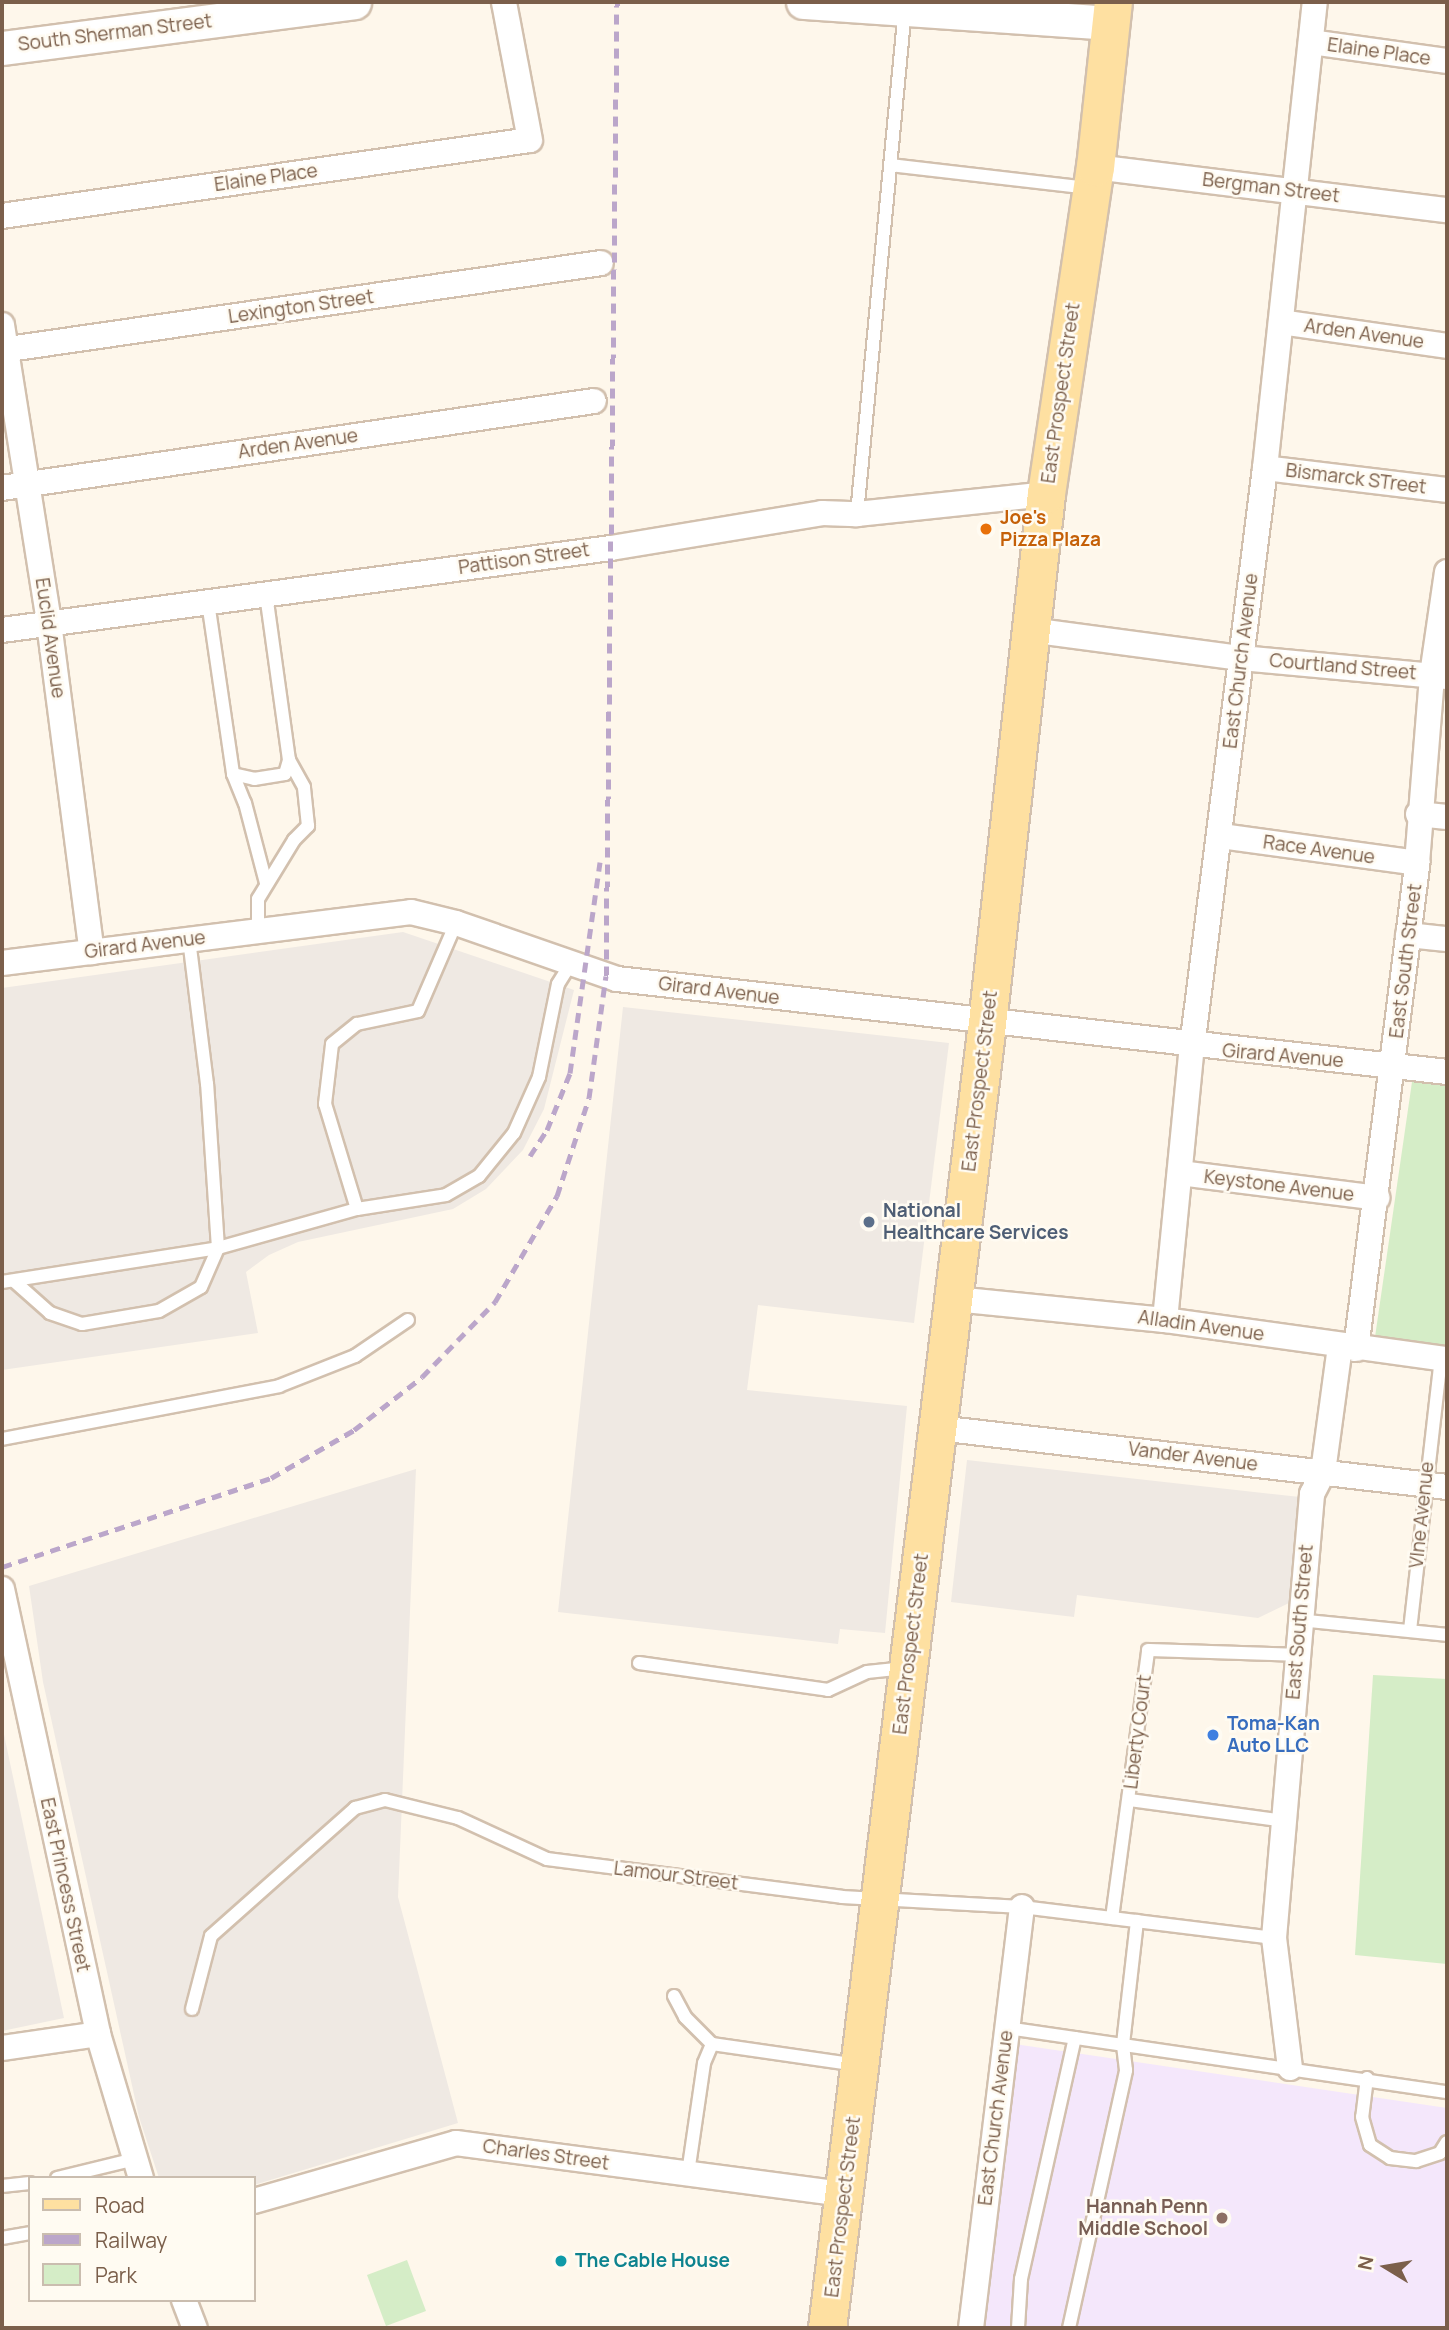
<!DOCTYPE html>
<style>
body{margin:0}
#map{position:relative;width:1449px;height:2330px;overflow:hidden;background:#fef7eb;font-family:Manrope,sans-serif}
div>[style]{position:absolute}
.industrial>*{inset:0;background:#efe9e3}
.education>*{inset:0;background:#f4e7fb}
.green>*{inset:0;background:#d5edc7}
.roads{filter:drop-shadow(2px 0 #d2c0ae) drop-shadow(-2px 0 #d2c0ae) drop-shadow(0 2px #d2c0ae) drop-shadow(0 -2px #d2c0ae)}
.service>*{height:12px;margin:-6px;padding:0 6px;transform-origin:6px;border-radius:6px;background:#fff}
.minor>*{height:24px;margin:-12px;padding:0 12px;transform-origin:12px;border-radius:12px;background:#fff}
.secondary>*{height:33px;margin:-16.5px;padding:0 16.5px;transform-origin:16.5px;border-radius:16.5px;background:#fff}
.primary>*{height:37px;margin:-18.5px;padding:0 18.5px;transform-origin:18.5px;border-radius:18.5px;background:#fee0a1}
.rail>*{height:5px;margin-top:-2.5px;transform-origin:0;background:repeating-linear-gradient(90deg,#bba6ca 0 10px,transparent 0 17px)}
.dots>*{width:19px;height:19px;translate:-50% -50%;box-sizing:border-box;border:4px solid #fffbf2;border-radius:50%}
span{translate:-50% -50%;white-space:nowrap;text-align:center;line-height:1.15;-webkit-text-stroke:5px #fffbf2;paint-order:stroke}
.street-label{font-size:19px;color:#7b5f4b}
.food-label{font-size:19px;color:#c56008;font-weight:700}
.left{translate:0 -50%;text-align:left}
.service-label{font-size:19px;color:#4e5e75;font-weight:700}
.shop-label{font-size:19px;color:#366cbe;font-weight:700}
.education-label{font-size:19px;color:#785e54;font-weight:700}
.right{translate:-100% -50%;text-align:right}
.culture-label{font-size:19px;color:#0d838f;font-weight:700}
.frame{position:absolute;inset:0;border:4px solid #7b5f4b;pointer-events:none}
.legend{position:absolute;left:28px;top:2176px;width:228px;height:126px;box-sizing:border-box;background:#fffbf2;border:2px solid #cabdaf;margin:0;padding:9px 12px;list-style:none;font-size:21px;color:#7b5f4b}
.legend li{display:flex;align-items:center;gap:14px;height:35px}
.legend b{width:35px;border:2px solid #cabdaf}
.north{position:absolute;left:1351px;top:2232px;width:70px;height:70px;-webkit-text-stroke:5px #fffbf2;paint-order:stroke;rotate:281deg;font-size:19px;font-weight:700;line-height:28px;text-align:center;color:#7b5f4b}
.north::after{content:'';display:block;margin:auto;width:24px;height:32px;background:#7b5f4b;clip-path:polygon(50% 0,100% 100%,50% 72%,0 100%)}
</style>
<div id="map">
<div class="industrial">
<div style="clip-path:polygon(403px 932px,574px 990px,544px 1109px,523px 1150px,486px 1189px,453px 1209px,298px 1242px,269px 1255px,246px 1272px,258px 1333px,2px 1370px,2px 988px)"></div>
<div style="clip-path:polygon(623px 1007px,949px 1043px,914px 1323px,758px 1305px,747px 1390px,907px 1406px,885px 1633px,840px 1629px,838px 1644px,558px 1612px)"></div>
<div style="clip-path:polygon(967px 1460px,1300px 1497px,1289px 1603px,1258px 1618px,1077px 1595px,1074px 1617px,951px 1602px)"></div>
<div style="clip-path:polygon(416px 1469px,398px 1897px,458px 2123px,254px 2185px,254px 2178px,159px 2178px,139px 2117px,43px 1682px,29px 1586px)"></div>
<div style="clip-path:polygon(2px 1725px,64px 2018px,2px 2031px)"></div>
</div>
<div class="education">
<div style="clip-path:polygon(1015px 2044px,1447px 2108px,1447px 2328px,985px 2328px)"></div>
</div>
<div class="green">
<div style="clip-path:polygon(1413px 1075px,1447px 1080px,1447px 1352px,1374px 1344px)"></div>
<div style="clip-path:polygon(1373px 1675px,1447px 1679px,1447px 1964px,1355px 1955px)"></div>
<div style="clip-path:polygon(407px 2260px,426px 2311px,386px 2326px,367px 2275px)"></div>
</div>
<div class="roads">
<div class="service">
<div style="left:890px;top:165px;width:199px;rotate:6.6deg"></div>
<div style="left:857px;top:514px;width:507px;rotate:-84.57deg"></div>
<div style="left:208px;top:602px;width:174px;rotate:81.7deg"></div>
<div style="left:233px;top:774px;width:22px;rotate:13deg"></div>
<div style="left:254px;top:779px;width:31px;rotate:-9deg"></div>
<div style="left:285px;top:774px;width:15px;rotate:-74deg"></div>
<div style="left:289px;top:760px;width:168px;rotate:-97.9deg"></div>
<div style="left:233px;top:774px;width:31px;rotate:68deg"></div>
<div style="left:245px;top:803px;width:83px;rotate:75.3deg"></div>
<div style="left:258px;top:931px;width:32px;rotate:-90deg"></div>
<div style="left:258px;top:899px;width:69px;rotate:-58.6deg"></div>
<div style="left:294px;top:840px;width:20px;rotate:-45deg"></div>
<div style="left:308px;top:826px;width:39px;rotate:-96deg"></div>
<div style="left:304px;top:787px;width:31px;rotate:-119deg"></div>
<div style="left:357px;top:1209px;width:110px;rotate:-106.9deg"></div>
<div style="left:325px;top:1104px;width:60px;rotate:-83.3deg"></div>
<div style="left:332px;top:1044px;width:32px;rotate:-39deg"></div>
<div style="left:357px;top:1024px;width:62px;rotate:-12deg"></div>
<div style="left:418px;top:1011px;width:96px;rotate:-66.6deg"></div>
<div style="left:14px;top:1281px;width:48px;rotate:41.6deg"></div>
<div style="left:50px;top:1313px;width:34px;rotate:19deg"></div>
<div style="left:82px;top:1324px;width:78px;rotate:-9.6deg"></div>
<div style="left:159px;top:1311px;width:48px;rotate:-29.7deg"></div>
<div style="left:201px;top:1287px;width:43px;rotate:-66.4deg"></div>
<div style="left:218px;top:1248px;width:164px;rotate:-93.8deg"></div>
<div style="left:207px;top:1084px;width:145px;rotate:-97.1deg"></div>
<div style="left:2px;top:1282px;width:219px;rotate:-8.9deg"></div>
<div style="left:218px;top:1248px;width:144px;rotate:-15.7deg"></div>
<div style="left:357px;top:1209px;width:90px;rotate:-8.9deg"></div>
<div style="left:446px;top:1195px;width:38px;rotate:-30deg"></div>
<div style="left:479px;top:1176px;width:55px;rotate:-50.9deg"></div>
<div style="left:514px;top:1133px;width:61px;rotate:-65.9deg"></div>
<div style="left:539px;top:1077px;width:95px;rotate:-78.5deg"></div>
<div style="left:558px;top:984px;width:25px;rotate:-58deg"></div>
<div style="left:2px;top:1439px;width:282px;rotate:-10.8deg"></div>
<div style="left:279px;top:1386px;width:82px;rotate:-21.5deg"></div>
<div style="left:355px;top:1356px;width:64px;rotate:-34.2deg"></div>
<div style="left:1298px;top:1620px;width:150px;rotate:5.7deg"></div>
<div style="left:1410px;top:1630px;width:274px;rotate:-83.5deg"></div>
<div style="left:639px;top:1663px;width:191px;rotate:8.1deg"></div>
<div style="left:828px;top:1690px;width:43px;rotate:-24.8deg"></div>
<div style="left:867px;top:1672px;width:36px;rotate:-6deg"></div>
<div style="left:1130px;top:1800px;width:157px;rotate:7.7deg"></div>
<div style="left:1112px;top:1918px;width:270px;rotate:-82.3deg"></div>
<div style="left:1148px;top:1650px;width:148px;rotate:1.9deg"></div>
<div style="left:674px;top:1996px;width:24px;rotate:62deg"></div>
<div style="left:685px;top:2017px;width:38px;rotate:45deg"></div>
<div style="left:712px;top:2044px;width:147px;rotate:8.2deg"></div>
<div style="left:192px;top:2009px;width:75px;rotate:-75.4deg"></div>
<div style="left:211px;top:1936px;width:193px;rotate:-41.6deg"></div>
<div style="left:355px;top:1808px;width:31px;rotate:-15deg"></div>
<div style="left:385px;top:1800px;width:75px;rotate:13.9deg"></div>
<div style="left:458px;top:1818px;width:98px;rotate:24.7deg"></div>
<div style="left:547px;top:1859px;width:297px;rotate:7.3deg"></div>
<div style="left:842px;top:1897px;width:180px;rotate:3.2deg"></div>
<div style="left:1022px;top:1907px;width:254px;rotate:7deg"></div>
<div style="left:1007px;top:2028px;width:445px;rotate:8.3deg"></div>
<div style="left:1367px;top:2078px;width:39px;rotate:97deg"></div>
<div style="left:1362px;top:2117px;width:29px;rotate:74deg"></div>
<div style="left:1370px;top:2145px;width:24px;rotate:33deg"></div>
<div style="left:1390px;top:2158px;width:26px;rotate:7deg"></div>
<div style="left:1416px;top:2161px;width:25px;rotate:-18deg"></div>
<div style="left:1440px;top:2153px;width:13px;rotate:-58deg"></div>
<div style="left:688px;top:2173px;width:111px;rotate:-81.7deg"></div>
<div style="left:704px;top:2063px;width:21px;rotate:-67deg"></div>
<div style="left:57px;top:2178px;width:80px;rotate:-13.7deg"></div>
<div style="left:2px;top:2186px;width:28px;rotate:-6deg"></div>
<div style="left:2px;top:2238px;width:28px;rotate:-10deg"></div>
<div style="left:1018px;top:2328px;width:49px;rotate:-86.5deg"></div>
<div style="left:1021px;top:2279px;width:247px;rotate:-77.4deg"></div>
<div style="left:1069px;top:2328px;width:264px;rotate:-77.5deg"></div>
<div style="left:1126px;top:2070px;width:26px;rotate:-97deg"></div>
<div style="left:1123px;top:2044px;width:124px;rotate:-83.5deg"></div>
</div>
<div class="minor">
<div style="left:1311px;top:42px;width:137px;rotate:8deg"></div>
<div style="left:1095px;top:167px;width:355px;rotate:7deg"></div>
<div style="left:2px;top:216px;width:533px;rotate:-8.19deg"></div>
<div style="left:530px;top:140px;width:140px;rotate:-100.7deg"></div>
<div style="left:1281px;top:322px;width:168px;rotate:8.2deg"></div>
<div style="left:2px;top:325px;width:302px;rotate:81deg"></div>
<div style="left:49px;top:623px;width:332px;rotate:82.6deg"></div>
<div style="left:2px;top:350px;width:605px;rotate:-8.26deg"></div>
<div style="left:1265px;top:468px;width:183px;rotate:6.9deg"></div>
<div style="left:2px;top:488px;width:598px;rotate:-8.36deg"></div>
<div style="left:2px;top:630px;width:614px;rotate:-7.67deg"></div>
<div style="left:611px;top:548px;width:214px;rotate:-9.4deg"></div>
<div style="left:822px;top:513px;width:35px;rotate:2deg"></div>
<div style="left:857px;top:514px;width:190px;rotate:-6deg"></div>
<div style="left:1030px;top:630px;width:213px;rotate:7.6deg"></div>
<div style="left:1241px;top:658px;width:207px;rotate:5.3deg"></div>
<div style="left:1418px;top:814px;width:29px;rotate:6deg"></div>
<div style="left:1221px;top:836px;width:198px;rotate:7.8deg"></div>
<div style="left:1408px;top:935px;width:39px;rotate:6deg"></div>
<div style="left:2px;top:963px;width:412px;rotate:-7.1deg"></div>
<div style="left:411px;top:912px;width:46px;rotate:13.7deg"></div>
<div style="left:456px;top:923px;width:170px;rotate:19.2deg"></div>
<div style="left:617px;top:979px;width:835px;rotate:6.39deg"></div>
<div style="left:1180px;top:1173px;width:199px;rotate:7.2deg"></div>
<div style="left:954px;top:1299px;width:212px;rotate:5.7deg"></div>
<div style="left:1165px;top:1320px;width:285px;rotate:7.9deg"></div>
<div style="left:1165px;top:1320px;width:274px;rotate:-84.4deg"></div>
<div style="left:1192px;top:1047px;width:584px;rotate:-82.81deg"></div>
<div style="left:1265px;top:468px;width:469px;rotate:-83.9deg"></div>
<div style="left:1356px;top:1349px;width:490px;rotate:-82.8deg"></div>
<div style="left:1417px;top:863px;width:189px;rotate:-85.4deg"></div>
<div style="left:1432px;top:675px;width:104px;rotate:-81.7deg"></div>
<div style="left:938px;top:1428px;width:512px;rotate:6.61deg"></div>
<div style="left:2px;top:1589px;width:455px;rotate:77.8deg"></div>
<div style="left:98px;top:2034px;width:150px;rotate:73.4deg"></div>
<div style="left:2px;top:2048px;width:97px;rotate:-8.3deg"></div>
<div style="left:1290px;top:2068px;width:131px;rotate:-97deg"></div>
<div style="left:1274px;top:1938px;width:446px;rotate:-85.1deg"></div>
<div style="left:1312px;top:1494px;width:25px;rotate:-63deg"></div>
<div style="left:1323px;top:1472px;width:127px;rotate:-82.3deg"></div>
<div style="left:254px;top:2201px;width:210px;rotate:-16deg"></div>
<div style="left:456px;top:2143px;width:391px;rotate:7.5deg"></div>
<div style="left:184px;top:2300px;width:30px;rotate:69deg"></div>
<div style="left:971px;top:2328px;width:424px;rotate:-83.1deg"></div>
</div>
<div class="secondary">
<div style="left:803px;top:2px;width:307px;rotate:3.9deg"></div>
<div style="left:2px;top:48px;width:355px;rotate:-7.4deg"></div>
</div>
<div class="primary">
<div style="left:827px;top:2328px;width:1315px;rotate:-83.01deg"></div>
<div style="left:987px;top:1023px;width:532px;rotate:-83.64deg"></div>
<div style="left:1046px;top:494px;width:331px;rotate:-81.5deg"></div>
<div style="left:1095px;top:167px;width:166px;rotate:-83.8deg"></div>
</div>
</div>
<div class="rail">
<div style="left:530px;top:1156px;width:31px;rotate:-57deg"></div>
<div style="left:547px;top:1130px;width:61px;rotate:-68deg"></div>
<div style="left:570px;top:1073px;width:213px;rotate:-81.9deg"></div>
<div style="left:2px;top:1567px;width:283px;rotate:-18.3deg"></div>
<div style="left:271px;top:1478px;width:96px;rotate:-30deg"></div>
<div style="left:354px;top:1430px;width:86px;rotate:-37.9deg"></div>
<div style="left:422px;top:1377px;width:105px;rotate:-45.8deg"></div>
<div style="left:495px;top:1302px;width:123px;rotate:-59.7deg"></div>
<div style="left:557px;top:1196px;width:103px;rotate:-71.9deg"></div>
<div style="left:589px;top:1098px;width:123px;rotate:-82.1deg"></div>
<div style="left:606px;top:976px;width:974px;rotate:-89.35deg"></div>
</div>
<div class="dots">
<div style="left:986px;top:529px;background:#e8710a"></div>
<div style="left:869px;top:1222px;background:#5c6f8a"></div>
<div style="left:1213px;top:1735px;background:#3f7fe0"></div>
<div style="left:1222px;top:2218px;background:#8d6e63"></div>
<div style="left:561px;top:2261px;background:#0f9aa8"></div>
</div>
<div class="street-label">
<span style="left:115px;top:33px;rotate:-7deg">South Sherman Street</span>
<span style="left:1379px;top:52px;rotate:8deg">Elaine Place</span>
<span style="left:266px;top:178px;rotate:-8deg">Elaine Place</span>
<span style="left:1271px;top:188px;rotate:7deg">Bergman Street</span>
<span style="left:301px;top:307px;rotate:-8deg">Lexington Street</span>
<span style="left:1364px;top:334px;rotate:8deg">Arden Avenue</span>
<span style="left:1061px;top:393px;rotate:-82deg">East Prospect Street</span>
<span style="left:298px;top:444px;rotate:-8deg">Arden Avenue</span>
<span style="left:1356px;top:479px;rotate:7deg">Bismarck STreet</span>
<span style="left:524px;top:559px;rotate:-8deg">Pattison Street</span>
<span style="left:50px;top:638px;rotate:82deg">Euclid Avenue</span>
<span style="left:1241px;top:661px;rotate:-83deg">East Church Avenue</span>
<span style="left:1343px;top:667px;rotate:5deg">Courtland Street</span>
<span style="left:1319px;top:850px;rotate:8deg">Race Avenue</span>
<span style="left:145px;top:945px;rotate:-7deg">Girard Avenue</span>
<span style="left:1406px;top:961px;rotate:-83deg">East South Street</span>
<span style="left:719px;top:991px;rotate:7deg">Girard Avenue</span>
<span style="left:1283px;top:1056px;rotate:5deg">Girard Avenue</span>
<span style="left:980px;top:1081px;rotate:-83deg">East Prospect Street</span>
<span style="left:1279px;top:1186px;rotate:7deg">Keystone Avenue</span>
<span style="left:1201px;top:1326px;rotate:8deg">Alladin Avenue</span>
<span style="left:1193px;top:1457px;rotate:7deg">Vander Avenue</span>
<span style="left:1422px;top:1515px;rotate:-84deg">VIne Avenue</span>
<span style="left:1300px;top:1622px;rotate:-85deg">East South Street</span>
<span style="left:911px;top:1644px;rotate:-83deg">East Prospect Street</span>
<span style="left:1138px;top:1732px;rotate:-83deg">Liberty Court</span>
<span style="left:676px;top:1876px;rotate:7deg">Lamour Street</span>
<span style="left:65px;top:1885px;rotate:78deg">East Princess Street</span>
<span style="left:996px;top:2118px;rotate:-83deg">East Church Avenue</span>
<span style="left:546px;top:2155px;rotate:8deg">Charles Street</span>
<span style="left:843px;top:2207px;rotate:-83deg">East Prospect Street</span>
</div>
<div class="food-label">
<span class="left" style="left:1000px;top:529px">Joe's<br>Pizza Plaza</span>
</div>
<div class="service-label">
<span class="left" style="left:883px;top:1222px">National<br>Healthcare Services</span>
</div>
<div class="shop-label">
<span class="left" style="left:1227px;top:1735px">Toma-Kan<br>Auto LLC</span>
</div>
<div class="education-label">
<span class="right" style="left:1208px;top:2218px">Hannah Penn<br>Middle School</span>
</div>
<div class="culture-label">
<span class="left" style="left:575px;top:2261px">The Cable House</span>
</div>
<div class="frame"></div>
<ul class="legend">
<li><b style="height:9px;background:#fee0a1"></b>Road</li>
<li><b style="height:9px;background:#bba6ca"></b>Railway</li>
<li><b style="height:19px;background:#d5edc7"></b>Park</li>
</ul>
<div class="north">N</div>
</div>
